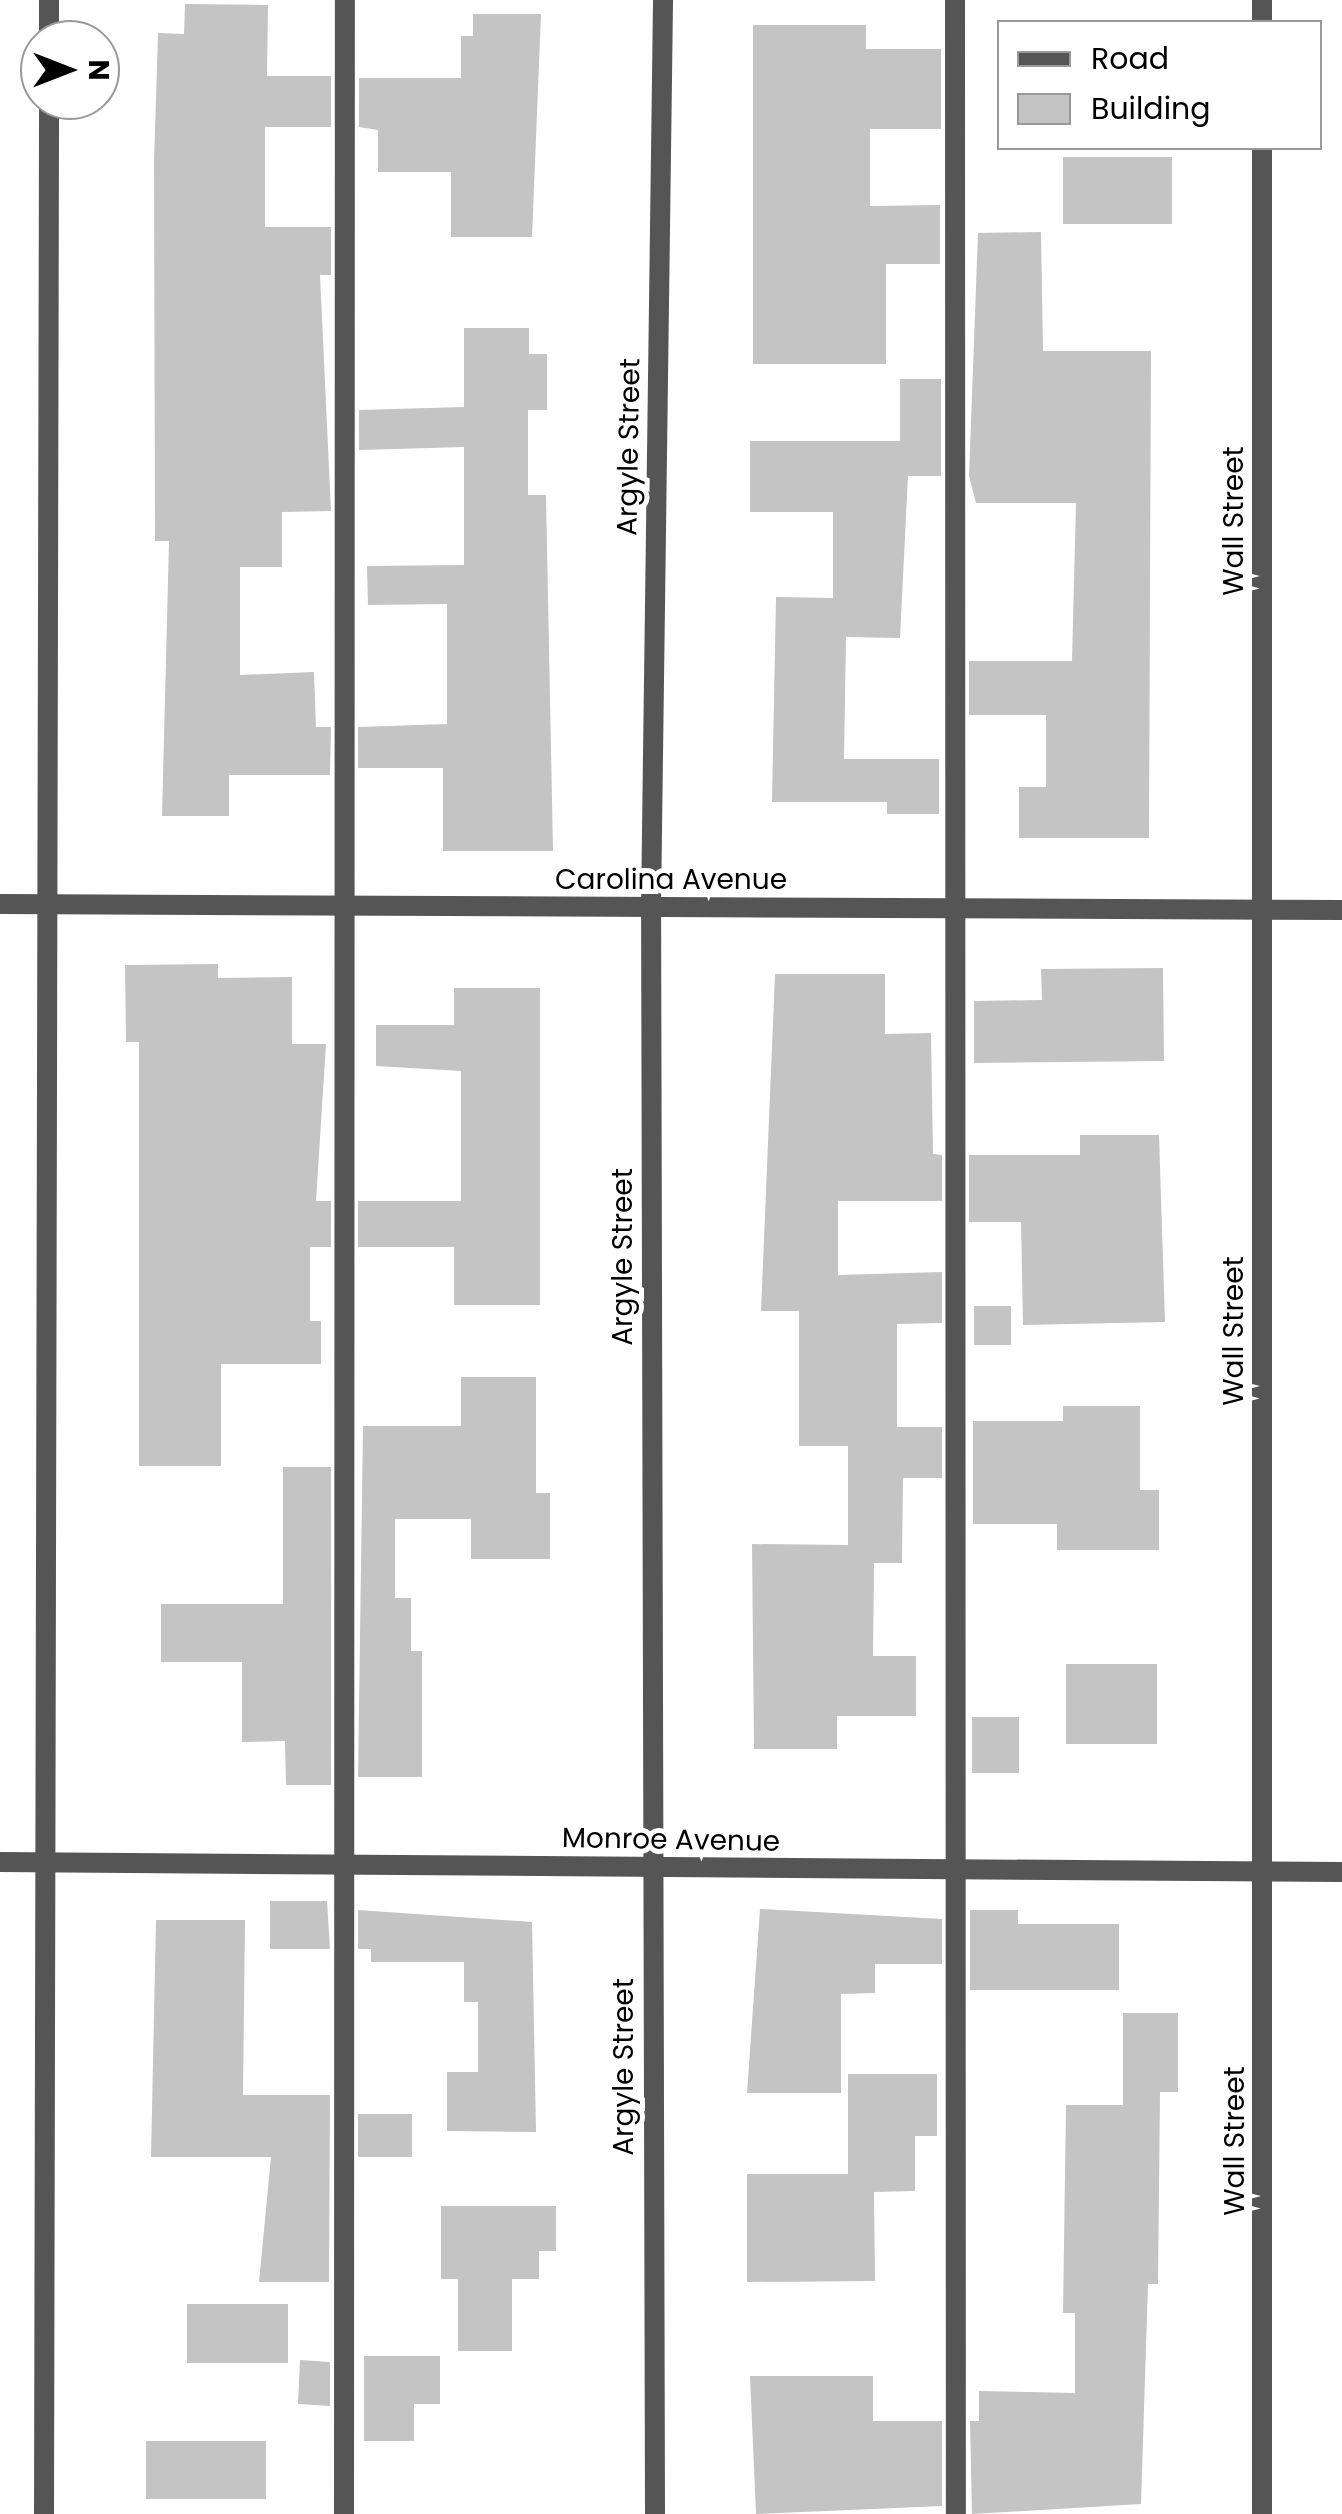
<!DOCTYPE html>
<style>
body{margin:0}
#map{position:relative;width:1342px;height:2514px;overflow:hidden;background:#fff;font-family:Poppins,sans-serif}
div>[style]{position:absolute}
.building>*{inset:0;background:#c4c4c4}
.lane>*{height:20px;margin:-10px;padding:0 10px;transform-origin:10px;border-radius:10px;background:#555}
.street>*{height:20px;margin:-10px;padding:0 10px;transform-origin:10px;border-radius:10px;background:#555}
span{translate:-50% -50%;white-space:nowrap;text-align:center;line-height:1.15;-webkit-text-stroke:10px #fff;paint-order:stroke}
.street-label{font-size:28px;color:#000}
.legend{position:absolute;left:997px;top:20px;width:325px;height:130px;box-sizing:border-box;background:#fff;border:2px solid #999;margin:0;padding:12px 18px;list-style:none;font-size:30px;color:#000}
.legend li{display:flex;align-items:center;gap:20px;height:50px}
.legend b{width:50px;border:2px solid #999}
.north{position:absolute;left:20px;top:20px;width:100px;height:100px;box-sizing:border-box;background:#fff;border:2px solid #999;border-radius:50%;rotate:90deg;font-size:28px;font-weight:700;line-height:40px;text-align:center;color:#000}
.north::after{content:'';display:block;margin:auto;width:35px;height:45px;background:#000;clip-path:polygon(50% 0,100% 100%,50% 72%,0 100%)}
</style>
<div id="map">
<div class="building">
<div style="clip-path:polygon(185px 4px,268px 5px,267px 76px,331px 76px,331px 127px,265px 127px,265px 227px,331px 227px,331px 275px,320px 275px,331px 511px,282px 512px,282px 567px,240px 567px,240px 675px,314px 672px,316px 727px,331px 727px,330px 775px,229px 775px,229px 816px,162px 816px,169px 541px,155px 541px,154px 162px,158px 33px,184px 34px)"></div>
<div style="clip-path:polygon(473px 14px,541px 14px,532px 237px,451px 237px,451px 172px,378px 172px,378px 130px,359px 127px,359px 78px,461px 78px,461px 36px,473px 36px)"></div>
<div style="clip-path:polygon(753px 25px,866px 25px,866px 49px,941px 49px,941px 129px,870px 129px,870px 206px,940px 205px,940px 264px,886px 264px,886px 364px,753px 364px)"></div>
<div style="clip-path:polygon(1063px 157px,1172px 157px,1172px 224px,1063px 224px)"></div>
<div style="clip-path:polygon(1041px 232px,1043px 351px,1151px 351px,1149px 838px,1019px 838px,1019px 787px,1046px 787px,1046px 715px,969px 715px,969px 661px,1072px 661px,1076px 503px,976px 503px,969px 476px,978px 233px)"></div>
<div style="clip-path:polygon(464px 328px,529px 328px,529px 354px,547px 354px,547px 410px,528px 410px,528px 495px,546px 495px,553px 851px,443px 851px,443px 768px,358px 768px,358px 727px,447px 724px,447px 604px,368px 605px,367px 566px,464px 565px,464px 447px,359px 450px,359px 410px,464px 407px)"></div>
<div style="clip-path:polygon(900px 379px,941px 379px,941px 476px,908px 476px,900px 638px,846px 637px,844px 759px,939px 759px,939px 814px,887px 814px,887px 802px,772px 802px,776px 597px,833px 598px,833px 512px,750px 512px,750px 441px,900px 441px)"></div>
<div style="clip-path:polygon(218px 964px,218px 978px,292px 977px,292px 1044px,326px 1044px,316px 1201px,331px 1201px,331px 1247px,310px 1247px,310px 1321px,321px 1321px,321px 1364px,221px 1364px,221px 1466px,139px 1466px,139px 1042px,126px 1042px,125px 965px)"></div>
<div style="clip-path:polygon(1163px 968px,1164px 1061px,974px 1063px,974px 1001px,1042px 1000px,1041px 969px)"></div>
<div style="clip-path:polygon(775px 974px,885px 974px,885px 1034px,931px 1033px,933px 1154px,942px 1155px,942px 1201px,838px 1201px,838px 1275px,942px 1272px,942px 1323px,897px 1324px,897px 1427px,942px 1427px,942px 1478px,903px 1478px,902px 1563px,874px 1563px,873px 1656px,916px 1656px,916px 1716px,837px 1716px,837px 1749px,754px 1749px,752px 1544px,848px 1545px,848px 1446px,799px 1446px,799px 1311px,761px 1311px)"></div>
<div style="clip-path:polygon(454px 988px,540px 988px,540px 1305px,454px 1305px,454px 1247px,358px 1247px,358px 1201px,461px 1201px,461px 1071px,376px 1066px,376px 1025px,454px 1025px)"></div>
<div style="clip-path:polygon(1080px 1135px,1159px 1135px,1165px 1322px,1023px 1325px,1021px 1222px,969px 1222px,969px 1155px,1080px 1155px)"></div>
<div style="clip-path:polygon(974px 1306px,1011px 1306px,1011px 1345px,974px 1345px)"></div>
<div style="clip-path:polygon(461px 1377px,536px 1377px,536px 1493px,550px 1493px,550px 1559px,471px 1559px,471px 1519px,395px 1519px,395px 1598px,411px 1598px,411px 1651px,422px 1651px,422px 1777px,358px 1777px,363px 1426px,461px 1426px)"></div>
<div style="clip-path:polygon(1063px 1406px,1140px 1406px,1140px 1490px,1159px 1490px,1159px 1550px,1057px 1550px,1057px 1524px,973px 1524px,973px 1421px,1063px 1421px)"></div>
<div style="clip-path:polygon(283px 1467px,331px 1467px,331px 1785px,286px 1785px,285px 1741px,242px 1742px,242px 1662px,161px 1662px,161px 1604px,283px 1604px)"></div>
<div style="clip-path:polygon(1066px 1664px,1157px 1664px,1157px 1744px,1066px 1744px)"></div>
<div style="clip-path:polygon(972px 1717px,1019px 1717px,1019px 1773px,972px 1773px)"></div>
<div style="clip-path:polygon(270px 1901px,327px 1901px,330px 1949px,270px 1949px)"></div>
<div style="clip-path:polygon(760px 1909px,942px 1919px,942px 1964px,875px 1964px,875px 1993px,841px 1994px,841px 2093px,747px 2093px)"></div>
<div style="clip-path:polygon(358px 1910px,532px 1922px,536px 2132px,447px 2131px,447px 2072px,478px 2072px,478px 2002px,464px 2002px,464px 1962px,371px 1962px,371px 1949px,358px 1949px)"></div>
<div style="clip-path:polygon(970px 1910px,1018px 1910px,1018px 1924px,1119px 1924px,1119px 1990px,970px 1990px)"></div>
<div style="clip-path:polygon(156px 1920px,245px 1920px,243px 2095px,330px 2095px,329px 2282px,259px 2282px,271px 2157px,151px 2157px)"></div>
<div style="clip-path:polygon(1123px 2013px,1178px 2013px,1178px 2092px,1160px 2092px,1158px 2284px,1148px 2284px,1141px 2504px,972px 2514px,970px 2421px,979px 2421px,979px 2391px,1075px 2393px,1075px 2313px,1063px 2313px,1066px 2105px,1123px 2105px)"></div>
<div style="clip-path:polygon(848px 2074px,937px 2074px,937px 2136px,915px 2136px,915px 2191px,874px 2192px,875px 2281px,747px 2282px,747px 2174px,848px 2174px)"></div>
<div style="clip-path:polygon(358px 2114px,412px 2114px,412px 2157px,358px 2157px)"></div>
<div style="clip-path:polygon(441px 2206px,556px 2206px,556px 2251px,539px 2251px,539px 2279px,512px 2279px,512px 2351px,458px 2351px,458px 2279px,441px 2279px)"></div>
<div style="clip-path:polygon(187px 2304px,288px 2304px,288px 2363px,187px 2363px)"></div>
<div style="clip-path:polygon(364px 2356px,440px 2356px,440px 2404px,414px 2404px,414px 2441px,364px 2441px)"></div>
<div style="clip-path:polygon(300px 2360px,330px 2362px,330px 2406px,298px 2404px)"></div>
<div style="clip-path:polygon(750px 2376px,873px 2376px,873px 2421px,942px 2421px,942px 2506px,756px 2514px)"></div>
<div style="clip-path:polygon(146px 2441px,266px 2441px,266px 2499px,146px 2499px)"></div>
</div>
<div class="lane">
<div style="left:955px;top:0;width:2514px;rotate:89.98deg"></div>
<div style="left:344px;top:2514px;width:2514px;rotate:-89.98deg"></div>
</div>
<div class="street">
<div style="left:1262px;top:22px;width:22px;rotate:-90deg"></div>
<div style="left:49px;top:40px;width:40px;rotate:-90deg"></div>
<div style="left:0;top:904px;width:1342px;rotate:0.26deg"></div>
<div style="left:0;top:1862px;width:1342px;rotate:0.43deg"></div>
<div style="left:44px;top:2514px;width:2414px;rotate:-89.88deg"></div>
<div style="left:655px;top:2514px;width:1607px;rotate:-90.14deg"></div>
<div style="left:651px;top:907px;width:907px;rotate:-89.24deg"></div>
<div style="left:1262px;top:2514px;width:2366px;rotate:-90deg"></div>
</div>
<div class="street-label">
<span style="left:629px;top:447px;rotate:-89deg">Argyle Street</span>
<span style="left:1234px;top:521px;rotate:-90deg">Wall Street</span>
<span style="left:671px;top:880px">Carolina Avenue</span>
<span style="left:623px;top:1257px;rotate:-90deg">Argyle Street</span>
<span style="left:1234px;top:1331px;rotate:-90deg">Wall Street</span>
<span style="left:671px;top:1840px;rotate:1deg">Monroe Avenue</span>
<span style="left:624px;top:2067px;rotate:-90deg">Argyle Street</span>
<span style="left:1235px;top:2141px;rotate:-90deg">Wall Street</span>
</div>
<ul class="legend">
<li><b style="height:12px;background:#555"></b>Road</li>
<li><b style="height:28px;background:#c4c4c4"></b>Building</li>
</ul>
<div class="north">N</div>
</div>
